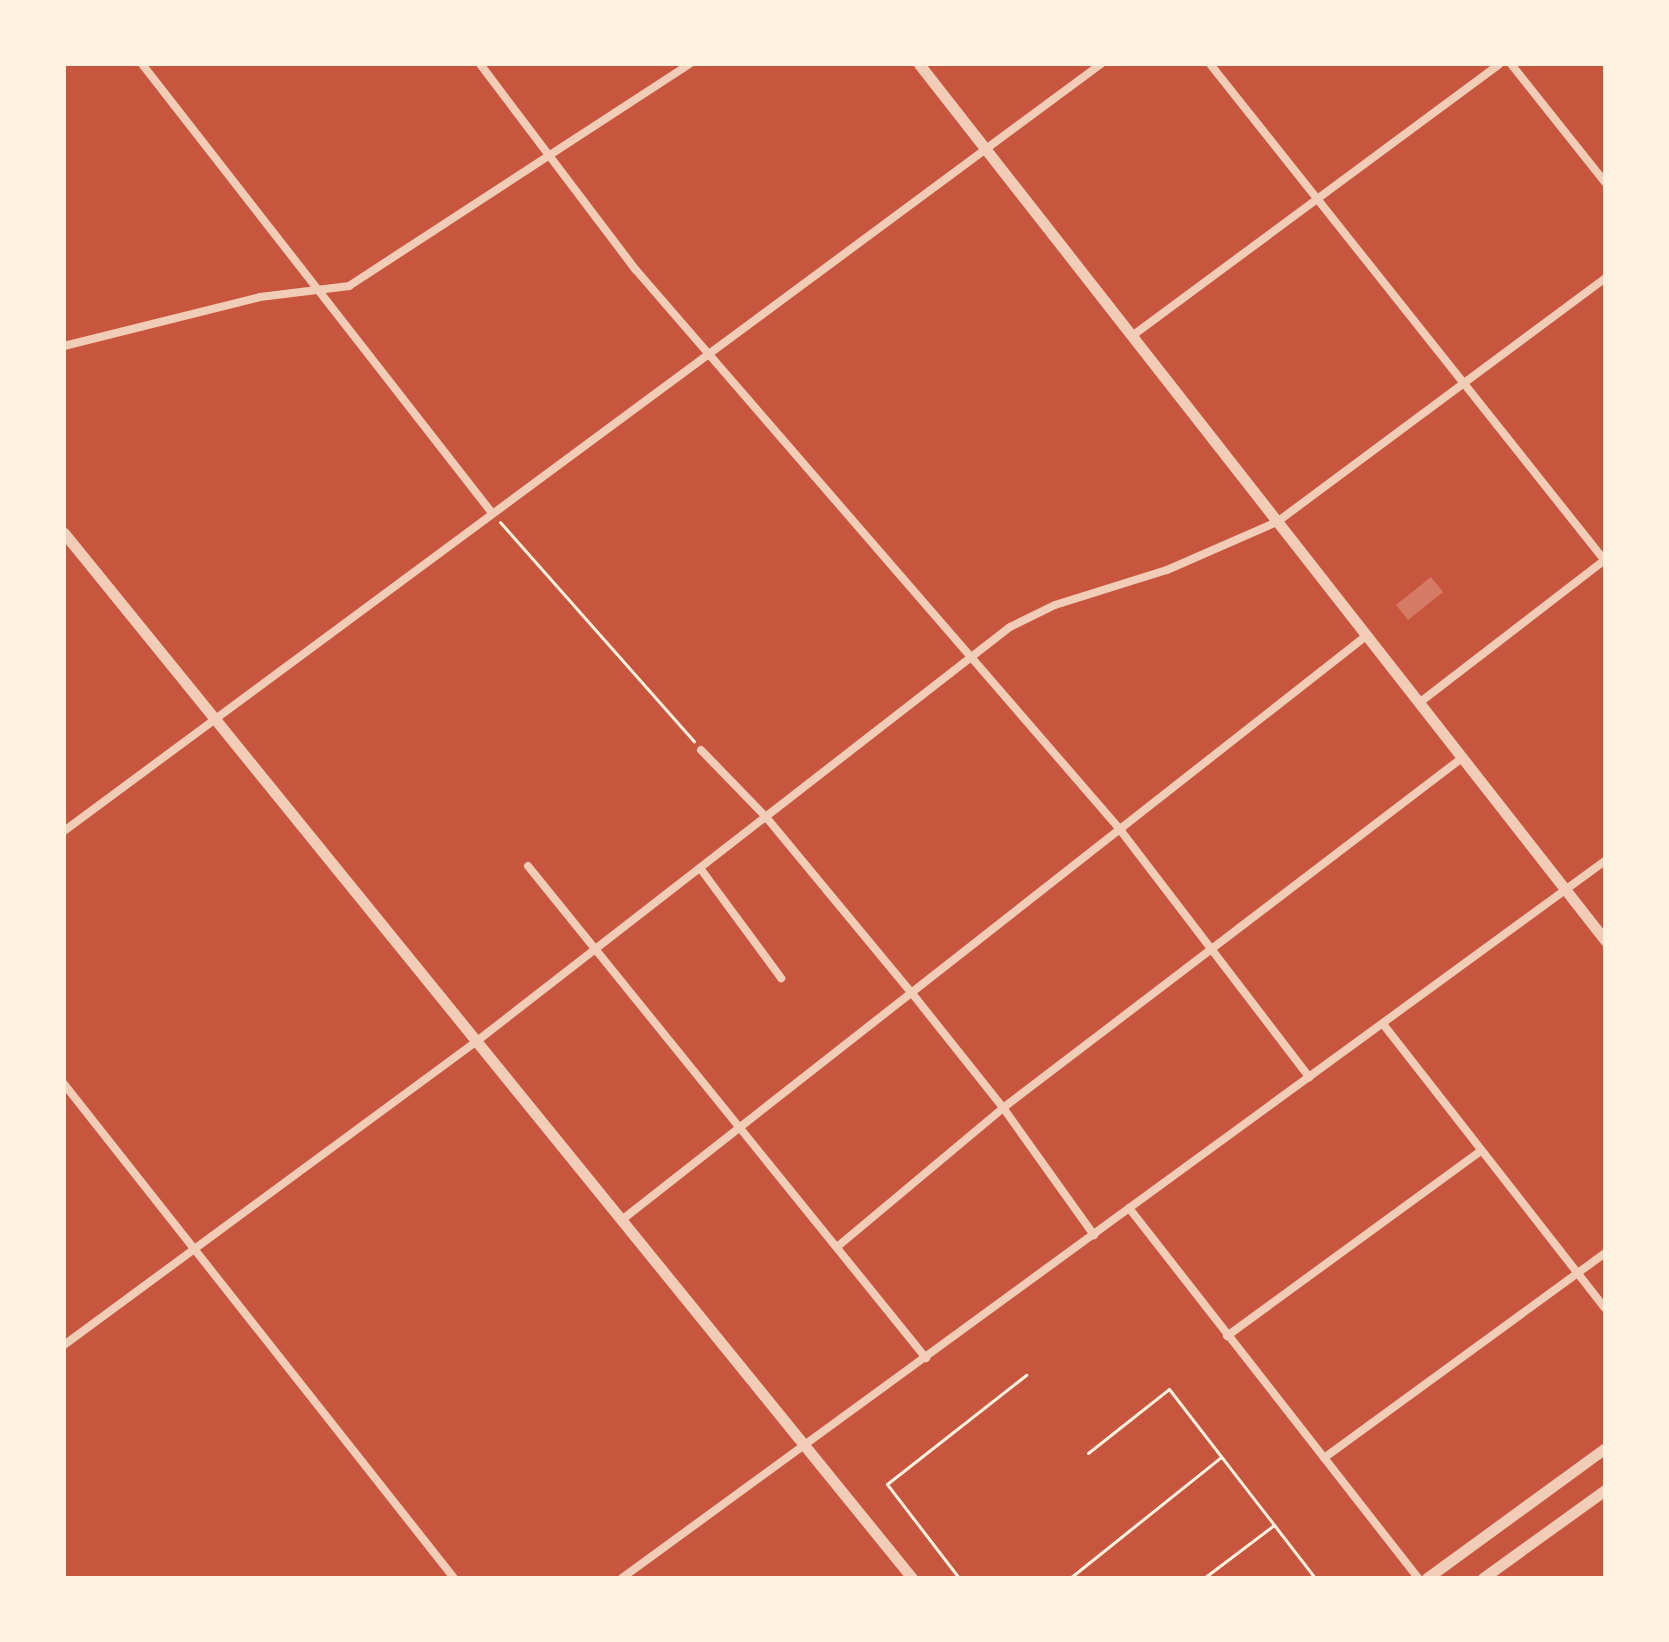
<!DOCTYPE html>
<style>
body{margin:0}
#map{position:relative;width:1669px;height:1642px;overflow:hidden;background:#c8553d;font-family:"Noto Serif",serif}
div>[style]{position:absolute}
.building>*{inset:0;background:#d67c66}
.path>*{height:3px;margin:-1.5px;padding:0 1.5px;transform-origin:1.5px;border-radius:1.5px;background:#fff3e0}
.minor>*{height:8px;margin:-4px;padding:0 4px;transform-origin:4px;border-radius:4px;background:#f1ccb7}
.tertiary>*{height:11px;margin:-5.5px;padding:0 5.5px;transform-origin:5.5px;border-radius:5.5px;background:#f1ccb7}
span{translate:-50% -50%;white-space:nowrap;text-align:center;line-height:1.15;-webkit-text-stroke:6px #fff3e0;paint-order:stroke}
.frame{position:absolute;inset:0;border:66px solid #fff3e0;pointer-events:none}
</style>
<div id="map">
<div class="building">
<div style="clip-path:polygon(1431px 577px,1443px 592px,1408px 620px,1396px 605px)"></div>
</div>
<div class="path">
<div style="left:500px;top:522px;width:293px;rotate:48.5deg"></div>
<div style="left:1088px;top:1453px;width:103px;rotate:-38.3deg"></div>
<div style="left:1169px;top:1389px;width:239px;rotate:52.3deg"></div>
<div style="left:959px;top:1578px;width:118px;rotate:-127.5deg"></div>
<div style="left:887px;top:1484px;width:177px;rotate:-38.1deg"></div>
<div style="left:1070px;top:1578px;width:193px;rotate:-38.7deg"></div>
<div style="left:1204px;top:1578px;width:88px;rotate:-37.1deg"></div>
</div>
<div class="minor">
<div style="left:142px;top:64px;width:569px;rotate:52.06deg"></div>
<div style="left:480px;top:64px;width:258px;rotate:52.9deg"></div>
<div style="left:636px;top:270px;width:737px;rotate:49.13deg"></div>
<div style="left:1118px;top:827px;width:315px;rotate:52.6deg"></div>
<div style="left:1210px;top:64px;width:635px;rotate:51.52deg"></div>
<div style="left:1511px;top:64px;width:151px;rotate:51.5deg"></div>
<div style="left:1132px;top:336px;width:457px;rotate:-36.5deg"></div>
<div style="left:64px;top:346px;width:202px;rotate:-14deg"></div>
<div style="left:260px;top:297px;width:90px;rotate:-7deg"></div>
<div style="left:349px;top:286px;width:407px;rotate:-33.1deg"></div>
<div style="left:1419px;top:703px;width:235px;rotate:-37.6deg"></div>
<div style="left:701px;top:750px;width:93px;rotate:45.9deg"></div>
<div style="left:766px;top:817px;width:227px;rotate:50.4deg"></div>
<div style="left:911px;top:992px;width:149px;rotate:51.5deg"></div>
<div style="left:1004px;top:1109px;width:155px;rotate:54.5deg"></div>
<div style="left:64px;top:831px;width:1290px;rotate:-36.49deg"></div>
<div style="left:528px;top:866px;width:633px;rotate:51.03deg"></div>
<div style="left:700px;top:868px;width:137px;rotate:53.6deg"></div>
<div style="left:1383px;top:1024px;width:360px;rotate:52deg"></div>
<div style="left:64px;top:1084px;width:629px;rotate:51.71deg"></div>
<div style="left:1129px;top:1208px;width:469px;rotate:52deg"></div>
<div style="left:623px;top:1219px;width:944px;rotate:-38.12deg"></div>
<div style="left:837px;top:1247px;width:217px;rotate:-39.9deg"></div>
<div style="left:1003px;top:1108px;width:577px;rotate:-37.33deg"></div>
<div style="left:1227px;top:1336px;width:314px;rotate:-36.1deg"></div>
<div style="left:64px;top:1345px;width:513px;rotate:-36.36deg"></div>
<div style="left:477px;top:1041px;width:675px;rotate:-37.84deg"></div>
<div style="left:1010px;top:627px;width:50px;rotate:-26.1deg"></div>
<div style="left:1055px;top:605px;width:117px;rotate:-17.4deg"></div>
<div style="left:1167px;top:570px;width:120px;rotate:-23.6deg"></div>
<div style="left:1277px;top:522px;width:409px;rotate:-36.6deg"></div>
<div style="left:1324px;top:1458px;width:348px;rotate:-36.1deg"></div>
<div style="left:622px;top:1578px;width:1217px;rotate:-36.11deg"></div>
</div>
<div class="tertiary">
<div style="left:919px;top:64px;width:1113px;rotate:51.94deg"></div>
<div style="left:64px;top:533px;width:1346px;rotate:50.94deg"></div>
<div style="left:1427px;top:1578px;width:220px;rotate:-36.1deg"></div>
<div style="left:1483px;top:1578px;width:150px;rotate:-35.8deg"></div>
</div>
<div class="frame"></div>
</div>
